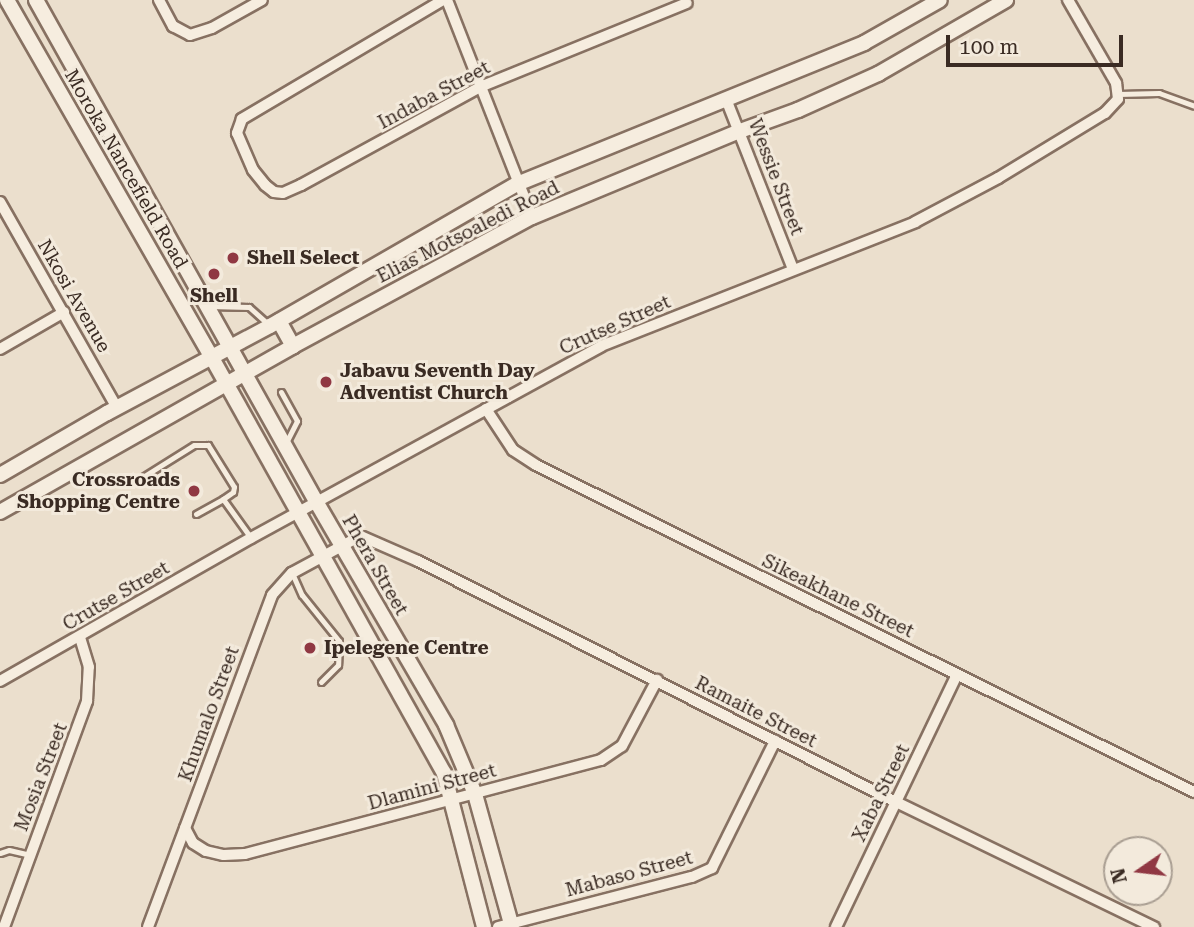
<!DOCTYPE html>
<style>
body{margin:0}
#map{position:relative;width:1194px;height:927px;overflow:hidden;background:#ebdfcd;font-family:"Roboto Serif",serif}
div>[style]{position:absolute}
.roads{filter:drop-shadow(2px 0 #877162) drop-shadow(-2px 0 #877162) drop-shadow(0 2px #877162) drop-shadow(0 -2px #877162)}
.lane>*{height:5px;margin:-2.5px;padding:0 2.5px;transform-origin:2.5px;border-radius:2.5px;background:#f6eddf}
.street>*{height:10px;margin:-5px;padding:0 5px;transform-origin:5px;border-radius:5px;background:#f6eddf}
.secondary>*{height:14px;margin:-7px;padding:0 7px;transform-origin:7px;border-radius:7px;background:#f6eddf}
.dots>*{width:19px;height:19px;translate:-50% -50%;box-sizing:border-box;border:4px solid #f3eadc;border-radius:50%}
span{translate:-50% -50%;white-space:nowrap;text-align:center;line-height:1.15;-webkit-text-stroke:6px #f3eadc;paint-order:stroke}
.street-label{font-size:19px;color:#3a2b23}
.poi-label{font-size:19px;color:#3a2b23;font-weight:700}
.left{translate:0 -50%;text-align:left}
.right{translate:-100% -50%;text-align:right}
.north{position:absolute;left:1103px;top:836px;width:70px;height:70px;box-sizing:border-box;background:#f3eadc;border:2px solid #a99e92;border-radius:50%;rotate:256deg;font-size:19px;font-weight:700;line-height:28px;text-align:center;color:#3a2b23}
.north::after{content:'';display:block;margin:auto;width:24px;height:32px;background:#903843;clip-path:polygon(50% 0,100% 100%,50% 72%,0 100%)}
.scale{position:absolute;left:946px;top:35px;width:177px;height:32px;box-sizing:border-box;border:4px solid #3a2b23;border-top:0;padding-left:9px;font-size:21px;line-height:24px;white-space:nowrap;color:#3a2b23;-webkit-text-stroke:5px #f3eadc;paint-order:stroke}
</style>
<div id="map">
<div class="roads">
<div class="lane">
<div style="left:1118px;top:94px;width:41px;rotate:-1.4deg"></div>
<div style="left:1159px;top:93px;width:37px;rotate:20deg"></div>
<div style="left:208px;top:306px;width:41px;rotate:1.4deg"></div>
<div style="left:249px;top:307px;width:25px;rotate:42deg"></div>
<div style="left:281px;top:392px;width:33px;rotate:61deg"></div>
<div style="left:297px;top:421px;width:25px;rotate:117deg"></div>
<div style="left:141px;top:478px;width:62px;rotate:-31.9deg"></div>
<div style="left:194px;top:445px;width:14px"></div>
<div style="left:208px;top:445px;width:49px;rotate:58.2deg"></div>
<div style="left:234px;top:487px;width:5px;rotate:101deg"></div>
<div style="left:233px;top:492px;width:12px;rotate:145deg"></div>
<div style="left:223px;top:499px;width:48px;rotate:54.3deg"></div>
<div style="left:196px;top:514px;width:31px;rotate:-29deg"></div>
<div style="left:292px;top:573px;width:24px;rotate:66deg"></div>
<div style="left:302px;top:595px;width:59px;rotate:51.2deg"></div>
<div style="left:339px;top:641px;width:24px;rotate:92deg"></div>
<div style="left:338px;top:665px;width:24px;rotate:135deg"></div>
<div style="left:0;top:853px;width:9px;rotate:-18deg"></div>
<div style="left:9px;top:850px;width:22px;rotate:13deg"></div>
</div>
<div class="street">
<div style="left:159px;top:0;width:30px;rotate:62deg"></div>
<div style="left:173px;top:26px;width:19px;rotate:28deg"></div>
<div style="left:190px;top:35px;width:23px;rotate:-18deg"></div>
<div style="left:212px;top:28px;width:57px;rotate:-29.2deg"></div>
<div style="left:443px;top:0;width:234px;rotate:149.4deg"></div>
<div style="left:242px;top:119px;width:15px;rotate:110deg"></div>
<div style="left:237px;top:133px;width:40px;rotate:66.6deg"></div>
<div style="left:253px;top:170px;width:19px;rotate:51deg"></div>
<div style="left:265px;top:185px;width:11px;rotate:38deg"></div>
<div style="left:274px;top:192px;width:9px;rotate:6deg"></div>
<div style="left:283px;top:193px;width:20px;rotate:-24deg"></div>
<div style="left:301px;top:185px;width:204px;rotate:-28.7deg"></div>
<div style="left:480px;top:87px;width:223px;rotate:-22.1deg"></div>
<div style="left:447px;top:0;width:233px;rotate:68.6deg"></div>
<div style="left:726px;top:99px;width:183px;rotate:68.5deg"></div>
<div style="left:0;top:202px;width:237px;rotate:60.4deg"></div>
<div style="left:0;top:349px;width:74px;rotate:-30deg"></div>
<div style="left:486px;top:409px;width:49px;rotate:56.6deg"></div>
<div style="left:513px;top:450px;width:27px;rotate:33deg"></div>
<div style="left:536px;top:465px;width:735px;rotate:26.43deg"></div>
<div style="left:0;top:681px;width:289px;rotate:-29.7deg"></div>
<div style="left:251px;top:538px;width:399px;rotate:-28.7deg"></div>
<div style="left:601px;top:346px;width:338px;rotate:-21.5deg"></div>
<div style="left:915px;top:222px;width:94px;rotate:-27.9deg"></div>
<div style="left:998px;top:178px;width:125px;rotate:-31.3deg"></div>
<div style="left:1105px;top:113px;width:19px;rotate:-47deg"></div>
<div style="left:1118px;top:99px;width:16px;rotate:-97deg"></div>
<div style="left:1116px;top:83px;width:96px;rotate:-120deg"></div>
<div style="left:185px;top:828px;width:17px;rotate:62deg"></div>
<div style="left:193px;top:843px;width:15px;rotate:32deg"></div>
<div style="left:206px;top:851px;width:18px;rotate:13deg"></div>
<div style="left:224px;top:855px;width:21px;rotate:-3deg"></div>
<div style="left:245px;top:854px;width:368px;rotate:-14.8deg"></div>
<div style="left:601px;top:760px;width:25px;rotate:-34deg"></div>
<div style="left:622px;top:746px;width:75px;rotate:-62.1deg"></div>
<div style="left:4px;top:927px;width:241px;rotate:-69.8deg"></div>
<div style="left:87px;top:701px;width:34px;rotate:-87deg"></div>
<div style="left:89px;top:667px;width:30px;rotate:-107deg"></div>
<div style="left:148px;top:927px;width:354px;rotate:-69.5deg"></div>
<div style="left:272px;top:595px;width:30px;rotate:-48deg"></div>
<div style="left:292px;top:573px;width:69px;rotate:-28.4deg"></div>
<div style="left:353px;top:540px;width:10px;rotate:-17deg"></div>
<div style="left:363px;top:537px;width:60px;rotate:23.6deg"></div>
<div style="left:418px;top:561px;width:535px;rotate:26.76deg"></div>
<div style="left:896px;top:802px;width:287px;rotate:25.9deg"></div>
<div style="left:498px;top:927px;width:200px;rotate:-14.5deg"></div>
<div style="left:692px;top:877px;width:22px;rotate:-24deg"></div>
<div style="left:712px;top:868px;width:142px;rotate:-63.6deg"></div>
<div style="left:836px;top:927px;width:280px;rotate:-64.4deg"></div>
</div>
<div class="secondary">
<div style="left:7px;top:0;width:413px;rotate:60.2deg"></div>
<div style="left:212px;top:358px;width:475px;rotate:60.8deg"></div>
<div style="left:444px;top:773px;width:159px;rotate:75.4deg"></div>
<div style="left:36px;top:0;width:576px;rotate:60.81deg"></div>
<div style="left:317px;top:503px;width:257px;rotate:59.8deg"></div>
<div style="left:446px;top:725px;width:75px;rotate:67.2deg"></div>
<div style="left:475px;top:794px;width:138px;rotate:74.5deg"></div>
<div style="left:279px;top:321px;width:29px;rotate:61deg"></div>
<div style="left:0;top:475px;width:124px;rotate:-30.1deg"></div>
<div style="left:107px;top:413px;width:185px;rotate:-28.1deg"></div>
<div style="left:270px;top:326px;width:285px;rotate:-29.9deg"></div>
<div style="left:517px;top:184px;width:375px;rotate:-22.1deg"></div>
<div style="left:864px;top:43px;width:87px;rotate:-29.5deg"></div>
<div style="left:0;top:512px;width:337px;rotate:-29.5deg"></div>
<div style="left:293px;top:346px;width:272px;rotate:-28.4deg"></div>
<div style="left:532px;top:217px;width:225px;rotate:-22.5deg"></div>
<div style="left:740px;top:131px;width:62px;rotate:-19.9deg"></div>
<div style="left:798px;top:110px;width:88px;rotate:-24.2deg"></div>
<div style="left:878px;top:74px;width:148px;rotate:-30deg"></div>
</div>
</div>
<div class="dots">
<div style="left:233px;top:258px;background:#903843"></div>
<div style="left:214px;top:274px;background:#903843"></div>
<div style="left:326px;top:382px;background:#903843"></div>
<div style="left:194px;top:491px;background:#903843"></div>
<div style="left:310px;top:648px;background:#903843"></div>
</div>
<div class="street-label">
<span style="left:434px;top:95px;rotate:-28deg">Indaba Street</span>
<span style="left:126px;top:169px;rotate:60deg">Moroka Nancefield Road</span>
<span style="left:776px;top:177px;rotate:69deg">Wessie Street</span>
<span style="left:468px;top:232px;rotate:-27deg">Elias Motsoaledi Road</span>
<span style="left:74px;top:296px;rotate:60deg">Nkosi Avenue</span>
<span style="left:615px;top:325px;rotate:-24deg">Crutse Street</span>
<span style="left:375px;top:565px;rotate:60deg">Phera Street</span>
<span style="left:116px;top:596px;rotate:-30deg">Crutse Street</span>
<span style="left:838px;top:596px;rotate:26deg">Sikeakhane Street</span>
<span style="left:756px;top:712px;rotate:27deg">Ramaite Street</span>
<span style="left:209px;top:714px;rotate:-70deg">Khumalo Street</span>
<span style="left:41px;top:777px;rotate:-69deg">Mosia Street</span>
<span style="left:432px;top:787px;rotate:-15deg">Dlamini Street</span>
<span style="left:881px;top:793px;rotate:-64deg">Xaba Street</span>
<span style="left:629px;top:874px;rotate:-15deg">Mabaso Street</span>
</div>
<div class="poi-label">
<span class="left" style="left:247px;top:258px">Shell Select</span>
<span style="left:214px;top:296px">Shell</span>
<span class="left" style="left:340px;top:382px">Jabavu Seventh Day<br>Adventist Church</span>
<span class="right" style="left:180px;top:491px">Crossroads<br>Shopping Centre</span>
<span class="left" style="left:324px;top:648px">Ipelegene Centre</span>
</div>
<div class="north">N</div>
<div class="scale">100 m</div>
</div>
